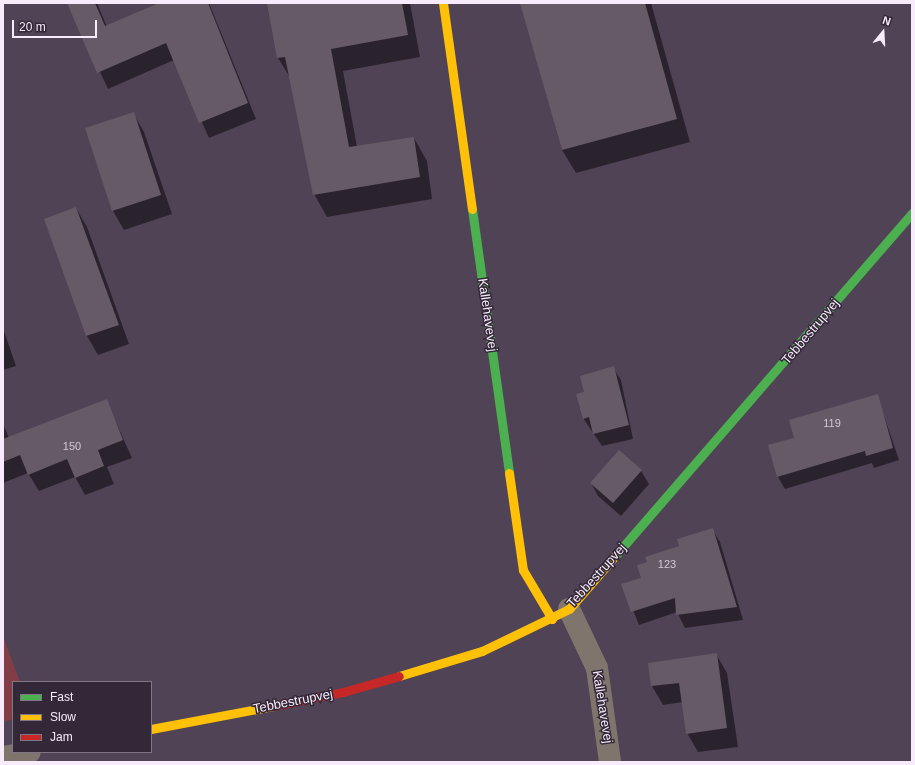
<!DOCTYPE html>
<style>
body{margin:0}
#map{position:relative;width:915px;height:765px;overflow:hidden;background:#504355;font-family:Arial,sans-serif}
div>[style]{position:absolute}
.green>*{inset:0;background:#823d46}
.shadow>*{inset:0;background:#0007}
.building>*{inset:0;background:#675a67}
.street>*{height:22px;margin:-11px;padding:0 11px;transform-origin:11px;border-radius:11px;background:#80756d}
.fast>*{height:9px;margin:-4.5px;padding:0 4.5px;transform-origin:4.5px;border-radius:4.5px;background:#4caf50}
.slow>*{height:9px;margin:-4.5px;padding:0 4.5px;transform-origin:4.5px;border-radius:4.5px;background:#ffc107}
.jam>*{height:9px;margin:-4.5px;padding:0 4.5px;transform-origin:4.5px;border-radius:4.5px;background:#c62828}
span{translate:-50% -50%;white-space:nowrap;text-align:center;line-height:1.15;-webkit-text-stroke:3px #332837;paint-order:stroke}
.number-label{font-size:11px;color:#d3c7d7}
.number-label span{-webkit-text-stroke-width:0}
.street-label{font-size:13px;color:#f7ebfc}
.frame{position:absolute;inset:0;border:4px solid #f7ebfc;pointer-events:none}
.legend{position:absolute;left:12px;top:681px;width:140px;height:72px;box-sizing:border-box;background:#332837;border:1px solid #817686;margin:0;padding:5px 7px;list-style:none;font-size:12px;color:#f7ebfc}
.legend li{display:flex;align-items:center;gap:8px;height:20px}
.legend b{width:20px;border:1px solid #817686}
.north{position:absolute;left:863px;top:12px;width:40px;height:40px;-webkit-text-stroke:3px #332837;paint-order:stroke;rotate:18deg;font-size:11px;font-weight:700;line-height:16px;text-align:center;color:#f7ebfc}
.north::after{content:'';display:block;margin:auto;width:14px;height:18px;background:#f7ebfc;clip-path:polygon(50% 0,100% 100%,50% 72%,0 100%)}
.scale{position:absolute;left:12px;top:20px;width:85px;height:18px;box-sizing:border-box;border:2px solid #f7ebfc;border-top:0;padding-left:5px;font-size:12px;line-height:14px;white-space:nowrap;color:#f7ebfc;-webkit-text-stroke:3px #332837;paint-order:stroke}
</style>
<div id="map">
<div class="green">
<div style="clip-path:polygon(3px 636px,20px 682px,13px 682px,13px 719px,3px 722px)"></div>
</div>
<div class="shadow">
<div style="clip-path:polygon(68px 3px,97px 3px,107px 27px,161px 3px,209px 3px,256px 119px,209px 138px,174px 60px,108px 89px)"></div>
<div style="clip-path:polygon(268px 3px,410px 3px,420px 57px,343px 71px,357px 147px,414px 138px,427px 161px,432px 199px,327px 217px,314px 194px,291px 79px,278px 58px)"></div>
<div style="clip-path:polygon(521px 3px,651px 3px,690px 142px,576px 173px,562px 150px)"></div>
<div style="clip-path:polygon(133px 113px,144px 132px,172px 214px,124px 230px,113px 211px,86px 128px)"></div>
<div style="clip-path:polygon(76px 208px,87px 227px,129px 344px,98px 355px,87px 336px,45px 220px)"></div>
<div style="clip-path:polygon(3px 328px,16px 366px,3px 370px)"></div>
<div style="clip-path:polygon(613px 368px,621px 380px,633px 439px,602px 446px,583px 418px,585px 393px)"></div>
<div style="clip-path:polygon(877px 395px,899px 460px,874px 468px,872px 463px,785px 489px,778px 477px,795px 438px)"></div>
<div style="clip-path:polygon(106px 400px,132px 458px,107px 467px,114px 484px,85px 495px,75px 477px,39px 491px,28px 473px,3px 483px,3px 424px,9px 438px)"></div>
<div style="clip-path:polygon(619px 451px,641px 471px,649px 484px,621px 516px,598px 496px,591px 483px)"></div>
<div style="clip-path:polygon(712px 529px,720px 542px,743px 620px,685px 628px,677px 612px,639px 625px,623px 585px,643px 578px,648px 562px)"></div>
<div style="clip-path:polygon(716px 654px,727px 673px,738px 747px,698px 752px,687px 733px,683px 702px,663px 705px,652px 686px)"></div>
</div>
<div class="building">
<div style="clip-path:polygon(67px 3px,95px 3px,105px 26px,159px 3px,208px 3px,248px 103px,199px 123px,166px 43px,97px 73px)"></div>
<div style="clip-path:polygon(267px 3px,402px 3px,408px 35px,331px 49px,349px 147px,414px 137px,420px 177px,313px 195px,285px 57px,277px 58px)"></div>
<div style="clip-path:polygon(520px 3px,645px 3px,677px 119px,562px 150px)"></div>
<div style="clip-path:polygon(134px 112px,161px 195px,112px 211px,85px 128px)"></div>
<div style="clip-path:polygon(76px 207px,119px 325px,86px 336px,44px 219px)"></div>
<div style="clip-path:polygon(614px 366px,629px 425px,593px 434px,589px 417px,583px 419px,576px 394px,584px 392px,580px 376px)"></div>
<div style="clip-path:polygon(878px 394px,893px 448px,866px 456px,865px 451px,777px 477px,768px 445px,794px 438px,789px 420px)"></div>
<div style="clip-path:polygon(107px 399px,123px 440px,98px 450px,104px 466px,75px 478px,67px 459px,28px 475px,20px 455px,3px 462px,3px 439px)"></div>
<div style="clip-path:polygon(619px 450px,642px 470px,613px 503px,590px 483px)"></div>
<div style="clip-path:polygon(713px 528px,737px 607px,676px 615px,675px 598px,631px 612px,621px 584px,641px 578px,637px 565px,647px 562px,645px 557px,679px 546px,677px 539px)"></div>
<div style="clip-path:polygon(717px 653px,727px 728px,686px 734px,679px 683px,651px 686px,648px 663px)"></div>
</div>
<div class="street">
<div style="left:569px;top:609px;width:65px;rotate:64.6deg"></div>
<div style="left:597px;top:668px;width:95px;rotate:82.1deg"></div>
<div style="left:3px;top:757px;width:27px;rotate:-10deg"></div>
</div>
<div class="fast">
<div style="left:472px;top:209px;width:267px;rotate:82deg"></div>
<div style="left:614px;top:557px;width:455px;rotate:-49.1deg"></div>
</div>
<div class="slow">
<div style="left:443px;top:3px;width:208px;rotate:82deg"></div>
<div style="left:509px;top:473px;width:98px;rotate:81.8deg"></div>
<div style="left:523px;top:570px;width:57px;rotate:59.4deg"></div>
<div style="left:399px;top:676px;width:87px;rotate:-16.8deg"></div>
<div style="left:482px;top:651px;width:97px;rotate:-25.8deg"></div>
<div style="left:569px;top:609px;width:69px;rotate:-49.1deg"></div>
<div style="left:151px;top:729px;width:124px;rotate:-10.7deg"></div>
</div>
<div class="jam">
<div style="left:273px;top:706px;width:71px;rotate:-11.3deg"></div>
<div style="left:343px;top:692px;width:58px;rotate:-15.9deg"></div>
</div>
<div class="number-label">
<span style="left:832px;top:423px">119</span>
<span style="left:72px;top:446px">150</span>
<span style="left:667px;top:564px">123</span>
</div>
<div class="street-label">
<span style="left:487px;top:315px;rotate:82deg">Kallehavevej</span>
<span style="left:811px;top:332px;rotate:-50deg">Tebbestrupvej</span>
<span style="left:597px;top:576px;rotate:-48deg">Tebbestrupvej</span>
<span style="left:293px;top:702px;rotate:-11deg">Tebbestrupvej</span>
<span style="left:602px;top:707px;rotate:81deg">Kallehavevej</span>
</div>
<div class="frame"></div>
<ul class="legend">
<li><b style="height:5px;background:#4caf50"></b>Fast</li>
<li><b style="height:5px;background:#ffc107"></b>Slow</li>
<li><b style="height:5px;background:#c62828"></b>Jam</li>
</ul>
<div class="north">N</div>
<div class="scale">20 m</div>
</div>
